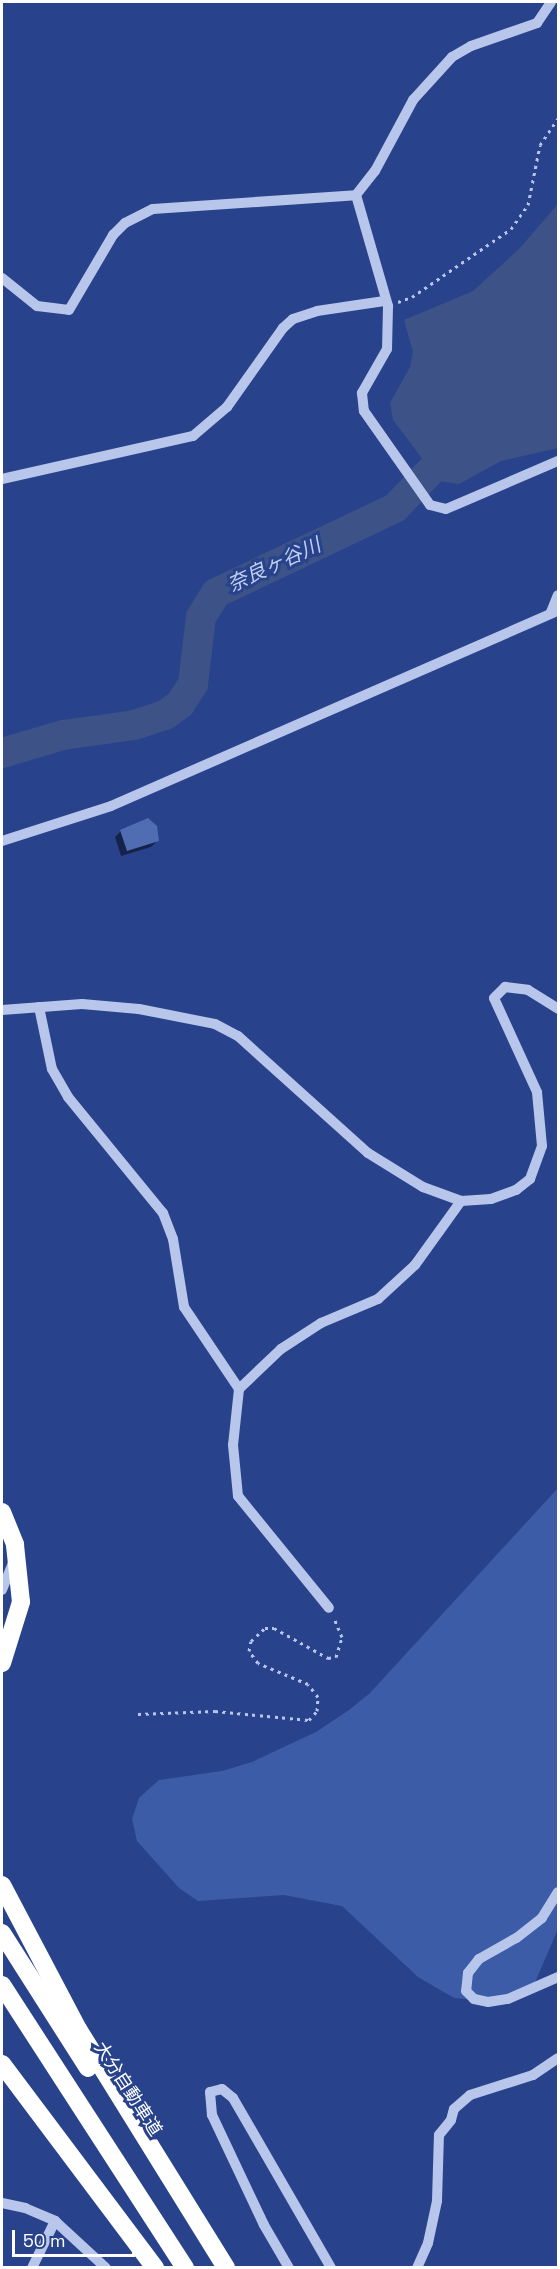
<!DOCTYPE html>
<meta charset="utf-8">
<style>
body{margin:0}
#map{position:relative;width:560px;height:2269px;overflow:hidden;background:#28438b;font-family:"Space Grotesk","Noto Sans JP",sans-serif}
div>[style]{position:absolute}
.green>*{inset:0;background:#3c5ca8}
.water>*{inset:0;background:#3d5287}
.shadow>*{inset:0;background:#0007}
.river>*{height:30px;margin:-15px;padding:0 15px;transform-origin:15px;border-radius:15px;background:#3d5287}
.building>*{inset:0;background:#506cb2}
.path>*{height:3px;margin-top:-1.5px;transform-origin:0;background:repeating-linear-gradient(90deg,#b7c6ea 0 3px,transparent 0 7.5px)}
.minor>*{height:10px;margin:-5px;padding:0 5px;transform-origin:5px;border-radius:5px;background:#b7c6ea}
.highway>*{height:18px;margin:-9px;padding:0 9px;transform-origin:9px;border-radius:9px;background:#fff}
span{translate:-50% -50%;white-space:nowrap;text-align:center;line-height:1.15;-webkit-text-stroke:6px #28438b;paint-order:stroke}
.street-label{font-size:18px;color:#fff}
.water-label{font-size:20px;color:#c2d0f1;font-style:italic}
.frame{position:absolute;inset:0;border:3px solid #fff;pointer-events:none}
.scale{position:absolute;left:12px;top:2230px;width:123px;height:27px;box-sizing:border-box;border:3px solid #fff;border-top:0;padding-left:8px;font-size:18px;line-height:21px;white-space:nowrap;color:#fff;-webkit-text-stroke:4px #28438b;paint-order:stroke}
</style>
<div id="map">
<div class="green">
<div style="clip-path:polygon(558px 1488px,558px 1929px,533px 1987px,500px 2002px,454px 1998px,418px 1977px,342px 1906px,284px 1895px,198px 1901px,179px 1888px,137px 1841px,132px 1819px,139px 1798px,159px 1780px,222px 1771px,252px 1762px,316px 1732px,349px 1710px,370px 1693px)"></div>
</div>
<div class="water">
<div style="clip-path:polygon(558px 204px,558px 448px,501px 461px,459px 484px,439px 481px,393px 420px,390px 403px,410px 367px,413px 352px,404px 320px,473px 291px,519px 249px)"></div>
</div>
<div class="shadow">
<div style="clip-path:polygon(121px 831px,157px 841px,151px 847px,121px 856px,115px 837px)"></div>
</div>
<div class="river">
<div style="left:2px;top:753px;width:64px;rotate:-16.4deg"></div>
<div style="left:63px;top:735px;width:72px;rotate:-8deg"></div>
<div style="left:134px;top:725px;width:33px;rotate:-18deg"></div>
<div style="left:165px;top:715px;width:19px;rotate:-36deg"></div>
<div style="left:180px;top:704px;width:24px;rotate:-57deg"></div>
<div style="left:193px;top:684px;width:67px;rotate:-83.2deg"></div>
<div style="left:201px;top:617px;width:28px;rotate:-58deg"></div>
<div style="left:216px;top:593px;width:198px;rotate:-25.4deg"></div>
<div style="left:395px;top:508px;width:93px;rotate:-46.3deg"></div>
</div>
<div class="building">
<div style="clip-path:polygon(148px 818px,157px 826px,159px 841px,127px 851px,120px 830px)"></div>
</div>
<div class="path">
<div style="left:398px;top:302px;width:15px;rotate:-20deg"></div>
<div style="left:412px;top:297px;width:120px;rotate:-34.5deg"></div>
<div style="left:511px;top:229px;width:29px;rotate:-55deg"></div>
<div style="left:528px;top:205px;width:61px;rotate:-78.7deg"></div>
<div style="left:540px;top:145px;width:32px;rotate:-56deg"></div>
<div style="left:138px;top:1714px;width:77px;rotate:-2.2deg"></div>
<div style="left:215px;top:1711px;width:94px;rotate:5.5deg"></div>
<div style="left:309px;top:1720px;width:12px;rotate:-48deg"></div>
<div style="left:317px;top:1711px;width:14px;rotate:-86deg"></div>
<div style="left:318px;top:1697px;width:16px;rotate:-128deg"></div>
<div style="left:308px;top:1684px;width:54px;rotate:-157.2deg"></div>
<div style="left:258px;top:1663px;width:15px;rotate:-127deg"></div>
<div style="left:249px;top:1651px;width:10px;rotate:-79deg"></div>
<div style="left:251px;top:1641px;width:19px;rotate:-43deg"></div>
<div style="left:265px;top:1628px;width:9px"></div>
<div style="left:274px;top:1628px;width:62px;rotate:29.1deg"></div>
<div style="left:328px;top:1658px;width:8px;rotate:-7deg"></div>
<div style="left:336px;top:1657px;width:21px;rotate:-73deg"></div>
<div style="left:342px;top:1637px;width:21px;rotate:-113deg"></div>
</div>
<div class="minor">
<div style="left:356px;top:195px;width:116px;rotate:73.9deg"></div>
<div style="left:388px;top:306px;width:43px;rotate:91.3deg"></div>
<div style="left:387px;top:349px;width:51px;rotate:119.6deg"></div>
<div style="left:362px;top:393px;width:18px;rotate:84deg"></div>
<div style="left:364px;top:411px;width:115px;rotate:54.9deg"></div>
<div style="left:430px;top:505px;width:16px;rotate:14deg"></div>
<div style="left:446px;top:509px;width:122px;rotate:-23.2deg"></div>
<div style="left:2px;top:278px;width:45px;rotate:38.7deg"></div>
<div style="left:37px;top:306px;width:32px;rotate:7deg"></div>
<div style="left:69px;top:310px;width:87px;rotate:-59.6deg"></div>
<div style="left:113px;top:235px;width:17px;rotate:-45deg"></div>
<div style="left:125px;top:223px;width:31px;rotate:-27deg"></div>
<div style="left:153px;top:209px;width:203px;rotate:-3.9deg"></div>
<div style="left:356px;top:195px;width:31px;rotate:-52deg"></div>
<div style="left:375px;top:171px;width:81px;rotate:-61.8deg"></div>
<div style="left:413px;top:100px;width:58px;rotate:-47.8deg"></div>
<div style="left:452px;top:57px;width:22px;rotate:-30deg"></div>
<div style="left:471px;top:46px;width:70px;rotate:-19.2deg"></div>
<div style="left:537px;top:23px;width:25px;rotate:-56deg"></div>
<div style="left:2px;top:479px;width:196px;rotate:-12.7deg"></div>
<div style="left:193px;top:436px;width:45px;rotate:-40.5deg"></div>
<div style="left:227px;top:407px;width:97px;rotate:-54.7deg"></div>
<div style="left:283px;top:328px;width:13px;rotate:-42deg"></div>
<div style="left:293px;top:319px;width:25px;rotate:-18deg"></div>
<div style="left:317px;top:311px;width:68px;rotate:-8.5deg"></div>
<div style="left:551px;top:612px;width:18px;rotate:-68deg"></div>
<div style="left:2px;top:841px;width:114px;rotate:-17.8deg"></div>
<div style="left:111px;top:806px;width:488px;rotate:-23.6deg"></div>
<div style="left:39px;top:1007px;width:63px;rotate:78.2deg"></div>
<div style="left:52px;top:1069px;width:32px;rotate:60deg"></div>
<div style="left:68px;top:1097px;width:150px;rotate:50.7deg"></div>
<div style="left:163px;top:1213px;width:28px;rotate:69deg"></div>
<div style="left:173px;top:1239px;width:69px;rotate:80.8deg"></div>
<div style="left:184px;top:1307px;width:99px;rotate:56.1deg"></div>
<div style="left:239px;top:1389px;width:56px;rotate:96.1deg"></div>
<div style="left:233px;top:1445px;width:51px;rotate:84.4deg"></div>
<div style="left:238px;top:1496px;width:144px;rotate:50.9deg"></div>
<div style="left:2px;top:1010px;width:80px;rotate:-4.3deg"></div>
<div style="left:82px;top:1004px;width:57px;rotate:5deg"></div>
<div style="left:139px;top:1009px;width:77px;rotate:11.2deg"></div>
<div style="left:215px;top:1024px;width:26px;rotate:28deg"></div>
<div style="left:238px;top:1036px;width:175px;rotate:42deg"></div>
<div style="left:368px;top:1153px;width:65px;rotate:31.7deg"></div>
<div style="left:423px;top:1187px;width:40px;rotate:20.2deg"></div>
<div style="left:461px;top:1201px;width:30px;rotate:-4deg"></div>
<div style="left:491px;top:1199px;width:27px;rotate:-20deg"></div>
<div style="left:516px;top:1190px;width:18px;rotate:-38deg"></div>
<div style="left:530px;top:1179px;width:35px;rotate:-70deg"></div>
<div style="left:542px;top:1146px;width:54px;rotate:-95.3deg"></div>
<div style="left:537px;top:1092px;width:103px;rotate:-114.6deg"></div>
<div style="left:494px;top:998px;width:16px;rotate:-45deg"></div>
<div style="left:505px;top:987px;width:23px;rotate:7deg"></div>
<div style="left:528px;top:990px;width:36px;rotate:32deg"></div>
<div style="left:239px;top:1389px;width:58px;rotate:-43.6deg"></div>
<div style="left:281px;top:1349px;width:48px;rotate:-33deg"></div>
<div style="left:321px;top:1323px;width:62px;rotate:-22.8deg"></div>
<div style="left:378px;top:1299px;width:50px;rotate:-42.6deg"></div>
<div style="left:415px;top:1265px;width:79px;rotate:-54.3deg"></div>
<div style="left:2px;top:1590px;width:29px;rotate:-68deg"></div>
<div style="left:558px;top:1892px;width:31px;rotate:122deg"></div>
<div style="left:542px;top:1918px;width:33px;rotate:142deg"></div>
<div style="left:516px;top:1938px;width:43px;rotate:150.4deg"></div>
<div style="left:479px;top:1959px;width:18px;rotate:128deg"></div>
<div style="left:468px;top:1973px;width:18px;rotate:96deg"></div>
<div style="left:466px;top:1991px;width:11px;rotate:45deg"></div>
<div style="left:474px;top:1999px;width:14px;rotate:12deg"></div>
<div style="left:488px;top:2002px;width:20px;rotate:-9deg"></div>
<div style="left:508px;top:1999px;width:55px;rotate:-23.7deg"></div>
<div style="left:2px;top:2203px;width:24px;rotate:12deg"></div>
<div style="left:25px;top:2208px;width:33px;rotate:23deg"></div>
<div style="left:55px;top:2221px;width:69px;rotate:42.7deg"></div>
<div style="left:32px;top:2268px;width:52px;rotate:-63.9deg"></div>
<div style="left:289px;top:2268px;width:50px;rotate:-120.2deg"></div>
<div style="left:264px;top:2225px;width:122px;rotate:-115.3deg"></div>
<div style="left:212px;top:2115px;width:23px;rotate:-95deg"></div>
<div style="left:210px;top:2092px;width:12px;rotate:-14deg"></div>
<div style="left:222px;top:2089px;width:14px;rotate:39deg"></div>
<div style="left:233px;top:2098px;width:196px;rotate:60deg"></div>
<div style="left:417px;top:2268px;width:27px;rotate:-66deg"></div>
<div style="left:428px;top:2243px;width:43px;rotate:-77.9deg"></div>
<div style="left:437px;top:2201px;width:66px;rotate:-88.3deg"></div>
<div style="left:439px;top:2135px;width:19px;rotate:-51deg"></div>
<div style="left:451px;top:2120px;width:11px;rotate:-75deg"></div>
<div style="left:454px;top:2109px;width:21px;rotate:-41deg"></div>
<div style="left:470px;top:2095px;width:66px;rotate:-17.6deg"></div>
<div style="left:533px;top:2075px;width:30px;rotate:-34deg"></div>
</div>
<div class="highway">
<div style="left:2px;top:1512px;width:35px;rotate:68deg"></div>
<div style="left:15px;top:1545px;width:57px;rotate:84deg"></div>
<div style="left:21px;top:1602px;width:64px;rotate:107.3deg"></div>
<div style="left:2px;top:1885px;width:163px;rotate:62.2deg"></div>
<div style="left:78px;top:2029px;width:281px;rotate:58.2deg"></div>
<div style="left:2px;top:1933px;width:160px;rotate:57.5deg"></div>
<div style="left:2px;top:1985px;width:337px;rotate:57.1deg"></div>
<div style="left:2px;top:2064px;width:255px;rotate:53.1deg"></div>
</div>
<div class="street-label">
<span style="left:128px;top:2089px;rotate:57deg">大分自動車道</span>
</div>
<div class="water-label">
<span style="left:274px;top:565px;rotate:-25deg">奈良ヶ谷川</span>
</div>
<div class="frame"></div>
<div class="scale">50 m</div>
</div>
